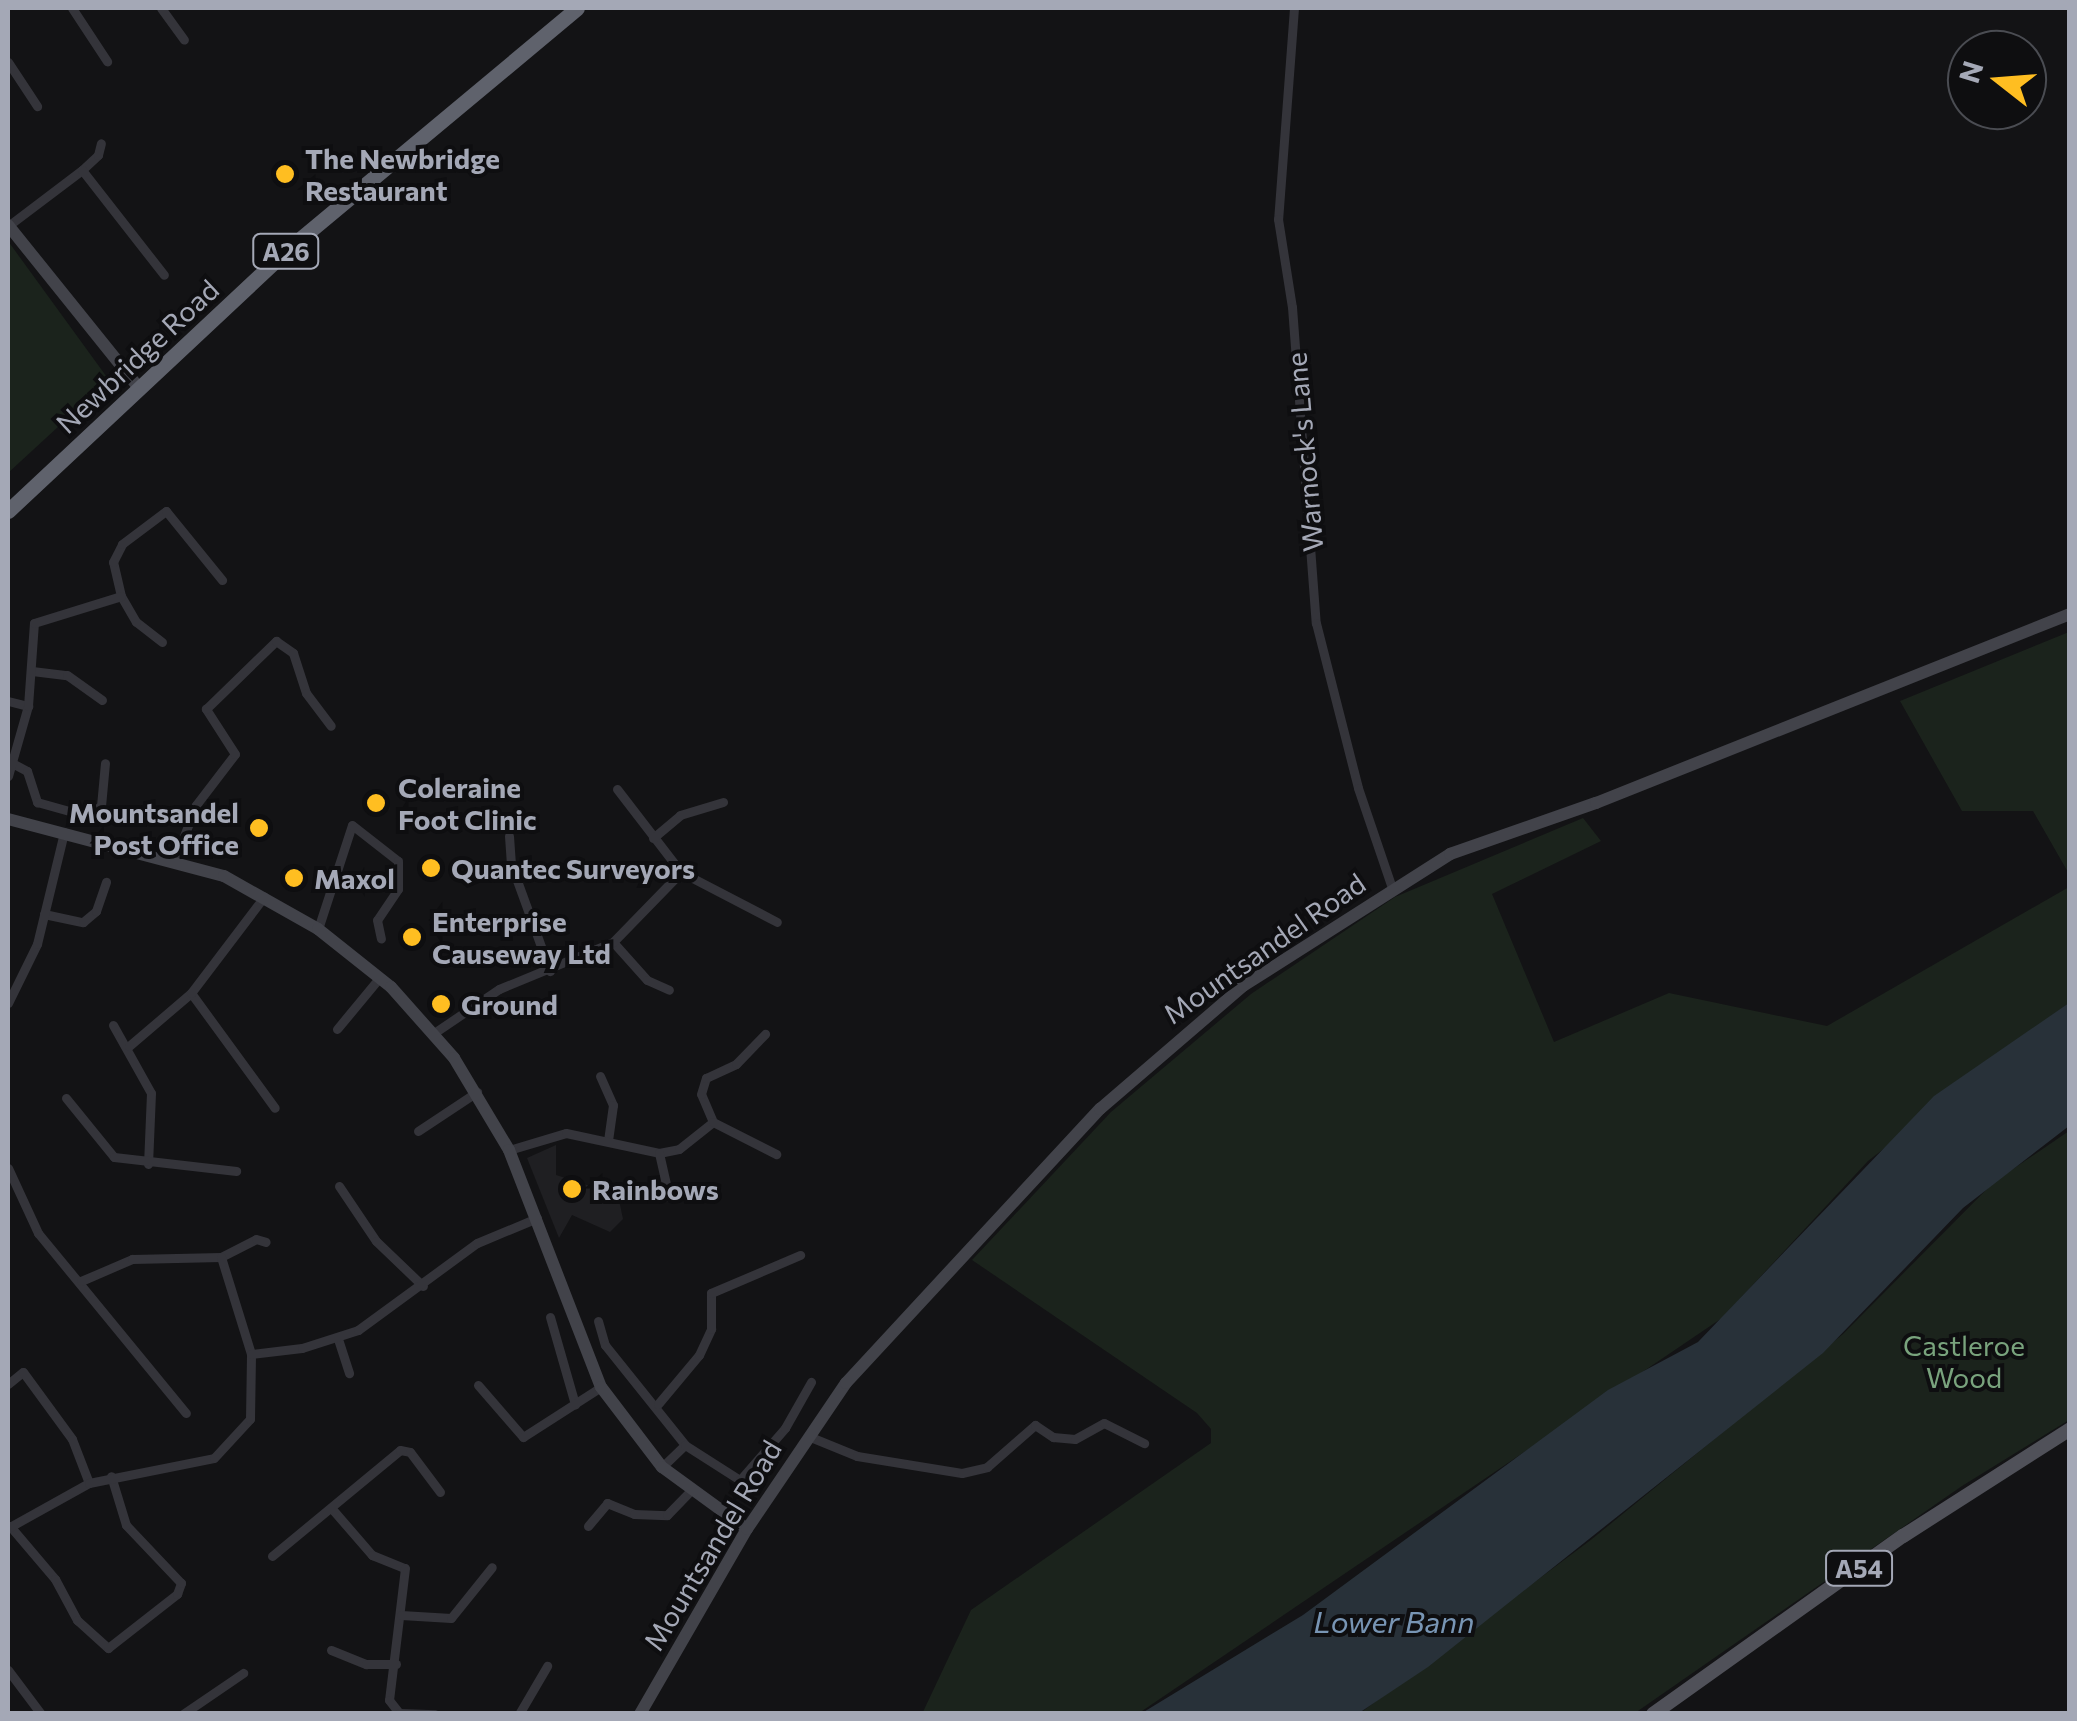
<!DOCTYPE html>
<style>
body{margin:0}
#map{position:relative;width:2077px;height:1721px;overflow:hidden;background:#131315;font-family:Commissioner,sans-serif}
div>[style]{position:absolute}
.built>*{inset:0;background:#1f1f22}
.green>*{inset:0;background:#1b231c}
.water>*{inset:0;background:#283139}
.street>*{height:9px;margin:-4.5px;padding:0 4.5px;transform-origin:4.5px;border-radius:4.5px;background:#34343a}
.secondary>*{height:12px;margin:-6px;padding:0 6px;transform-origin:6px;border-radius:6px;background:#42434a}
.primary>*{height:14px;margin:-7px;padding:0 7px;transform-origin:7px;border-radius:7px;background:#505159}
.highway>*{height:15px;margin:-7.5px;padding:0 7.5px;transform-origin:7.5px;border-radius:7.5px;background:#5f626c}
.dots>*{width:28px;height:28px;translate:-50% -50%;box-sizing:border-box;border:5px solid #0e0e10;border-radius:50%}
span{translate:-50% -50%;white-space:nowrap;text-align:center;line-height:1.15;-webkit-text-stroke:8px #0e0e10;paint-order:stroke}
.shield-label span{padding:2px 8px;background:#0e0e10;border:2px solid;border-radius:8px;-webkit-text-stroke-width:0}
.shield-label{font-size:25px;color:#a4a8b6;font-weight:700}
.poi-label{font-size:28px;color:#a4a8b6;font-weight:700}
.left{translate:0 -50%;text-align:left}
.right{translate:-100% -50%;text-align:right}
.street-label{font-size:28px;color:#a4a8b6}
.park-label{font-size:28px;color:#79a37d}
.water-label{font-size:30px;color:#7895b4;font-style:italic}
.frame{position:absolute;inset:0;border:10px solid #a4a8b6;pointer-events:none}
.north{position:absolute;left:1947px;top:30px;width:100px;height:100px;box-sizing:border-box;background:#0e0e10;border:2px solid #4a4c52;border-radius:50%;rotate:287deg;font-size:28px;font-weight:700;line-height:40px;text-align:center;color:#a4a8b6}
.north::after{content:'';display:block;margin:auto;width:35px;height:45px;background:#ffbe21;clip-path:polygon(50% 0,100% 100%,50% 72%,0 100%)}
</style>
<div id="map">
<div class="built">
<div style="clip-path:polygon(556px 1145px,556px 1175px,618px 1195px,623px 1219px,610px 1232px,572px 1215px,559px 1238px,527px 1158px)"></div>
</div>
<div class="green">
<div style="clip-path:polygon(8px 241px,109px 380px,8px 473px)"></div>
<div style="clip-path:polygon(2069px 632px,2069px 874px,2033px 811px,1962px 811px,1900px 701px)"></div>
<div style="clip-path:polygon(1583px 818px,1601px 841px,1492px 894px,1554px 1042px,1669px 993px,1827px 1026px,2069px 887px,2069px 1004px,1868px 1161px,1722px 1318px,1139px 1713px,922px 1714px,971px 1610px,1211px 1443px,1211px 1429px,1197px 1413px,972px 1260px,1111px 1112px,1251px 994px,1395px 897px)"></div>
<div style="clip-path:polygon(2069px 1131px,2069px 1420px,1962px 1486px,1635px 1713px,1359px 1714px,1592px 1539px,1843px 1334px,1994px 1182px)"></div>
</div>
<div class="water">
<div style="clip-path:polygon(2069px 1003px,2069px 1126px,1963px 1208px,1823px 1353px,1428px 1667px,1359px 1713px,1142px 1713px,1303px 1615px,1608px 1390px,1698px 1342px,1934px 1096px)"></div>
</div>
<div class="street">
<div style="left:72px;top:8px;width:64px;rotate:56.6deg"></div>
<div style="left:161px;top:8px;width:39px;rotate:54deg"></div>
<div style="left:1294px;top:8px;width:212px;rotate:94.3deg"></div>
<div style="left:1278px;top:219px;width:89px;rotate:81deg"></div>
<div style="left:1292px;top:307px;width:317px;rotate:85.7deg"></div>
<div style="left:1316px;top:623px;width:170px;rotate:75.7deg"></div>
<div style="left:1358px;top:788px;width:106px;rotate:71.2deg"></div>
<div style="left:8px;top:62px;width:53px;rotate:56.6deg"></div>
<div style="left:82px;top:170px;width:22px;rotate:-43deg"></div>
<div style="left:98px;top:155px;width:12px;rotate:-76deg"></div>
<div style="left:8px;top:226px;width:93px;rotate:-37.1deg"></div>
<div style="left:82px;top:170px;width:133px;rotate:52deg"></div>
<div style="left:162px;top:642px;width:33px;rotate:-142deg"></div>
<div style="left:136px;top:622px;width:30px;rotate:-120deg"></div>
<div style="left:121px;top:596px;width:35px;rotate:-103deg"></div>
<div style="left:113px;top:562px;width:20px;rotate:-63deg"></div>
<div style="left:122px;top:544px;width:55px;rotate:-36.9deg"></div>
<div style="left:166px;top:511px;width:89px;rotate:50.9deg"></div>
<div style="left:32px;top:671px;width:35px;rotate:7deg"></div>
<div style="left:67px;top:675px;width:43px;rotate:35.5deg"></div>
<div style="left:8px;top:701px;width:21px;rotate:14deg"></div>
<div style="left:12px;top:763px;width:17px;rotate:28deg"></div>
<div style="left:27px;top:771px;width:33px;rotate:72deg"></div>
<div style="left:37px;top:802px;width:52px;rotate:15.6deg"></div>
<div style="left:87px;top:816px;width:17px;rotate:-36deg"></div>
<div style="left:101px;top:806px;width:43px;rotate:-84.7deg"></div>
<div style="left:8px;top:776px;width:73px;rotate:-74.1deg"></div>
<div style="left:28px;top:706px;width:83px;rotate:-85.9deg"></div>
<div style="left:34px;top:623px;width:91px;rotate:-17.2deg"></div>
<div style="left:617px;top:789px;width:105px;rotate:52.4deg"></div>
<div style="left:509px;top:836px;width:28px;rotate:86deg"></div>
<div style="left:511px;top:864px;width:114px;rotate:70deg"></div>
<div style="left:653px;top:838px;width:35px;rotate:-40deg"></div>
<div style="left:680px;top:815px;width:45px;rotate:-16.8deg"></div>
<div style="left:175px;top:859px;width:58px;rotate:-68.7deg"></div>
<div style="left:196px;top:805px;width:64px;rotate:-52.6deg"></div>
<div style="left:235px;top:754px;width:54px;rotate:-122.8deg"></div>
<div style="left:206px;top:709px;width:98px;rotate:-44.2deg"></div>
<div style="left:276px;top:641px;width:21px;rotate:35deg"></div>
<div style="left:293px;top:653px;width:42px;rotate:72deg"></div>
<div style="left:306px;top:693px;width:41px;rotate:52.9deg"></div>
<div style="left:44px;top:914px;width:40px;rotate:12deg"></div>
<div style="left:83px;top:922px;width:17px;rotate:-40deg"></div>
<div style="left:96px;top:911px;width:31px;rotate:-71deg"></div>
<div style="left:318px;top:929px;width:109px;rotate:-71.9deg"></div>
<div style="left:352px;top:825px;width:58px;rotate:38deg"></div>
<div style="left:398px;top:861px;width:28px;rotate:90deg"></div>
<div style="left:398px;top:889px;width:37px;rotate:124deg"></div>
<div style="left:377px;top:920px;width:19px;rotate:78deg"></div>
<div style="left:613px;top:942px;width:51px;rotate:48.2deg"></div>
<div style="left:647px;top:980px;width:24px;rotate:24deg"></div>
<div style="left:191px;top:993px;width:142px;rotate:53.9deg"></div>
<div style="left:8px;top:1003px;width:66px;rotate:-63.8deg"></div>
<div style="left:37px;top:944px;width:115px;rotate:-76.4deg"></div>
<div style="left:113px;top:1025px;width:78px;rotate:60.8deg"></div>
<div style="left:151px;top:1093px;width:71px;rotate:92.4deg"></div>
<div style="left:337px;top:1029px;width:67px;rotate:-50.4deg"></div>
<div style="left:434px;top:1033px;width:78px;rotate:-34.1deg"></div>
<div style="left:499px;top:989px;width:123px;rotate:-22.4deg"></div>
<div style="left:613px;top:942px;width:98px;rotate:-45.8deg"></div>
<div style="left:681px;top:872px;width:108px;rotate:27.5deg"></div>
<div style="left:129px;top:1046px;width:82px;rotate:-40.5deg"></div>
<div style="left:191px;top:993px;width:121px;rotate:-52.8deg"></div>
<div style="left:600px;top:1076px;width:32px;rotate:66deg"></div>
<div style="left:613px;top:1105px;width:34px;rotate:98deg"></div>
<div style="left:66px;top:1098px;width:76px;rotate:50.9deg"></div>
<div style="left:114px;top:1157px;width:123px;rotate:6.5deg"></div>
<div style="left:713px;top:1122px;width:30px;rotate:-113deg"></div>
<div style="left:701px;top:1094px;width:17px;rotate:-73deg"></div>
<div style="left:706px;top:1078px;width:33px;rotate:-25deg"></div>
<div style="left:736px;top:1064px;width:42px;rotate:-46deg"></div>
<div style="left:418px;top:1131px;width:71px;rotate:-33.5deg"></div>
<div style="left:509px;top:1150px;width:59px;rotate:-16.6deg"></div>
<div style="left:566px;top:1133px;width:95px;rotate:12.1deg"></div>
<div style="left:659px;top:1153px;width:20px;rotate:-11deg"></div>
<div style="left:679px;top:1149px;width:43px;rotate:-38.5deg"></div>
<div style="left:713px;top:1122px;width:71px;rotate:26.9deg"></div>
<div style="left:659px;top:1153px;width:45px;rotate:77.2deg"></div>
<div style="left:8px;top:1168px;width:72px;rotate:65.2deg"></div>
<div style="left:38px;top:1233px;width:233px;rotate:50.6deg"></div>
<div style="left:339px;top:1186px;width:66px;rotate:56.1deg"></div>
<div style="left:376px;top:1241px;width:65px;rotate:43.8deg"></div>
<div style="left:221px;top:1257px;width:39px;rotate:-27deg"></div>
<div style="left:256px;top:1239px;width:10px;rotate:17deg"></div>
<div style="left:81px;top:1281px;width:56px;rotate:-23.3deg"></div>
<div style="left:132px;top:1259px;width:89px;rotate:-1.3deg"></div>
<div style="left:221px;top:1257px;width:102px;rotate:72.8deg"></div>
<div style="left:550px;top:1317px;width:91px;rotate:74deg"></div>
<div style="left:598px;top:1321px;width:25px;rotate:74deg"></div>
<div style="left:605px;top:1345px;width:128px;rotate:51.3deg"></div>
<div style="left:338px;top:1339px;width:36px;rotate:72deg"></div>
<div style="left:8px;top:1384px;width:19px;rotate:-39deg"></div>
<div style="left:23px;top:1372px;width:83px;rotate:53.8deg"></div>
<div style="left:72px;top:1439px;width:47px;rotate:68.9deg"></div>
<div style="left:478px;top:1385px;width:69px;rotate:49.1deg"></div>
<div style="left:523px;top:1437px;width:93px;rotate:-32.7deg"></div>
<div style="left:658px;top:1404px;width:64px;rotate:-50.1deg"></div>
<div style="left:699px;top:1355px;width:29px;rotate:-65deg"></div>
<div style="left:711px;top:1329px;width:36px;rotate:-90deg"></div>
<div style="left:711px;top:1293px;width:97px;rotate:-23.1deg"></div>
<div style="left:808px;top:1436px;width:53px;rotate:22.2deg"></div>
<div style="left:857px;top:1456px;width:106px;rotate:9.2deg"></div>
<div style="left:962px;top:1473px;width:26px;rotate:-13deg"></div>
<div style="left:987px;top:1467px;width:64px;rotate:-41.2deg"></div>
<div style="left:1035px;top:1425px;width:22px;rotate:34deg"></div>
<div style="left:1053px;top:1437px;width:22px;rotate:5deg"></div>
<div style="left:1075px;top:1439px;width:33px;rotate:-29deg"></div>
<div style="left:1104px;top:1423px;width:45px;rotate:26.6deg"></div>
<div style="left:662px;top:1467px;width:32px;rotate:-44deg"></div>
<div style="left:685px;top:1445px;width:65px;rotate:32.5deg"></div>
<div style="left:740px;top:1480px;width:69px;rotate:-49.1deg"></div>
<div style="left:785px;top:1428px;width:53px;rotate:-60.5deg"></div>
<div style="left:333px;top:1510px;width:60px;rotate:49.1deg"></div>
<div style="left:372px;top:1555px;width:35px;rotate:22deg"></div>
<div style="left:405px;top:1568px;width:133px;rotate:96.9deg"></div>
<div style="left:389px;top:1700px;width:16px;rotate:52deg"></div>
<div style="left:399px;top:1713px;width:36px;rotate:2deg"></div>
<div style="left:10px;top:1526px;width:70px;rotate:49.7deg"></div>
<div style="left:55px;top:1579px;width:47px;rotate:61.8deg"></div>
<div style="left:77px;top:1620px;width:42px;rotate:42.1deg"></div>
<div style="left:108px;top:1648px;width:88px;rotate:-38deg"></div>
<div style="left:177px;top:1594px;width:12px;rotate:-70deg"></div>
<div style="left:181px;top:1583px;width:80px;rotate:-133.5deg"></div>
<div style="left:126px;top:1525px;width:51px;rotate:-107deg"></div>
<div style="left:588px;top:1526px;width:30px;rotate:-50deg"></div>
<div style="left:607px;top:1503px;width:29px;rotate:22deg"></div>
<div style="left:634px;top:1514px;width:33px;rotate:2deg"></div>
<div style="left:667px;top:1515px;width:33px;rotate:-46deg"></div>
<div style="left:8px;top:1528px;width:93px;rotate:-29.1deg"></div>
<div style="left:89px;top:1483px;width:127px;rotate:-11.3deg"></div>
<div style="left:214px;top:1458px;width:53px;rotate:-47.3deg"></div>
<div style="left:250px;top:1419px;width:65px;rotate:-89.1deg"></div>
<div style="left:251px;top:1354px;width:51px;rotate:-6.7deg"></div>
<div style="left:302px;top:1348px;width:59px;rotate:-17.8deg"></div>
<div style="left:358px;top:1330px;width:147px;rotate:-36.2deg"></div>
<div style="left:477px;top:1243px;width:65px;rotate:-22.6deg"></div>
<div style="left:272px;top:1556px;width:166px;rotate:-39.6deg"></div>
<div style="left:400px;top:1450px;width:10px;rotate:11deg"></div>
<div style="left:410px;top:1452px;width:50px;rotate:53.1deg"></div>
<div style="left:401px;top:1615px;width:50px;rotate:3.4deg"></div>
<div style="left:451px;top:1618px;width:65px;rotate:-51.2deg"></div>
<div style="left:331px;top:1650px;width:38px;rotate:22deg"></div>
<div style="left:366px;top:1664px;width:30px"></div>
<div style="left:8px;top:1670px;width:55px;rotate:53.1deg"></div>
<div style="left:183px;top:1714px;width:73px;rotate:-34.3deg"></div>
<div style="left:519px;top:1714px;width:56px;rotate:-59.7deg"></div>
</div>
<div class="secondary">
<div style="left:8px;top:225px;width:209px;rotate:51.2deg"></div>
<div style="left:8px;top:819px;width:223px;rotate:14.8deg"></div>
<div style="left:224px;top:876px;width:108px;rotate:29.4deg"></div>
<div style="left:318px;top:929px;width:93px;rotate:38.5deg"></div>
<div style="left:391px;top:987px;width:95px;rotate:48.4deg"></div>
<div style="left:454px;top:1058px;width:107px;rotate:59.1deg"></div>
<div style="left:509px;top:1150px;width:254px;rotate:68.8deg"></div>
<div style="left:601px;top:1387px;width:101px;rotate:52.7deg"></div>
<div style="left:662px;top:1467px;width:105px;rotate:36.1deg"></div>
<div style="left:640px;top:1714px;width:214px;rotate:-60deg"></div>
<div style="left:747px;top:1529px;width:176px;rotate:-55.9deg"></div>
<div style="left:846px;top:1383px;width:374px;rotate:-47.2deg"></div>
<div style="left:1100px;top:1109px;width:189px;rotate:-40.7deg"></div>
<div style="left:1243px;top:986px;width:246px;rotate:-32.5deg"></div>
<div style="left:1450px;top:854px;width:155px;rotate:-19.3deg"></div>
<div style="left:1596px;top:803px;width:510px;rotate:-21.74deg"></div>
</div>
<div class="primary">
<div style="left:1653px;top:1714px;width:307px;rotate:-35.5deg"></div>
<div style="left:1903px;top:1536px;width:198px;rotate:-32.6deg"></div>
</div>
<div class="highway">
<div style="left:8px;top:511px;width:383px;rotate:-43.1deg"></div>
<div style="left:288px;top:249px;width:376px;rotate:-39.8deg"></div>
</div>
<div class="dots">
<div style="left:285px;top:174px;background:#ffbe21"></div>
<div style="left:376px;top:803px;background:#ffbe21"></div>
<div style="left:259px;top:828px;background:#ffbe21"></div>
<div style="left:431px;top:868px;background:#ffbe21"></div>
<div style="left:294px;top:878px;background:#ffbe21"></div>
<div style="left:412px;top:937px;background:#ffbe21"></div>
<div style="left:441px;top:1004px;background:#ffbe21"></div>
<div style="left:572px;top:1189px;background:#ffbe21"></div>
</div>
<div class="shield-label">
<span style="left:286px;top:251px">A26</span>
<span style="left:1859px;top:1568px">A54</span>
</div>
<div class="poi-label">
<span class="left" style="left:305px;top:174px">The Newbridge<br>Restaurant</span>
<span class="left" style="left:398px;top:803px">Coleraine<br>Foot Clinic</span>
<span class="right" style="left:239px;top:828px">Mountsandel<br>Post Office</span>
<span class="left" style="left:451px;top:868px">Quantec Surveyors</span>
<span class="left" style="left:314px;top:878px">Maxol</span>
<span class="left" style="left:432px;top:937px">Enterprise<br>Causeway Ltd</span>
<span class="left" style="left:461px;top:1004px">Ground</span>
<span class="left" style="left:592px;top:1189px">Rainbows</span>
</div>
<div class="street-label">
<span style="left:137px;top:356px;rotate:-43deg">Newbridge Road</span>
<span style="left:1304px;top:452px;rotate:-95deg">Warnock's Lane</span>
<span style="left:1264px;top:948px;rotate:-35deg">Mountsandel Road</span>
<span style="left:712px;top:1545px;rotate:-59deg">Mountsandel Road</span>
</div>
<div class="park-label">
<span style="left:1964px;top:1361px">Castleroe<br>Wood</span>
</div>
<div class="water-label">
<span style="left:1394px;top:1621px">Lower Bann</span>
</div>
<div class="frame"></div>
<div class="north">N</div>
</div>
